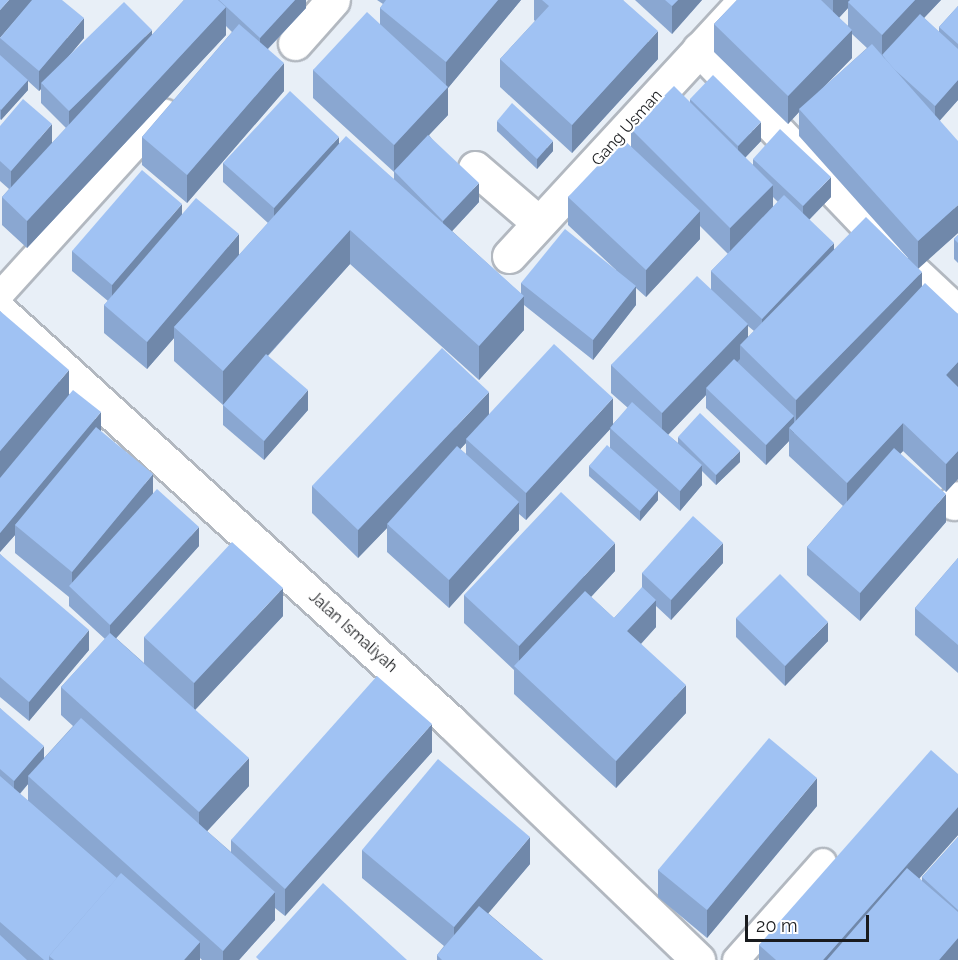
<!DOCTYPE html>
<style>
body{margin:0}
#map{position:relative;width:958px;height:960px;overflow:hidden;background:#e8eff7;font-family:Raleway,sans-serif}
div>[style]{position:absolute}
.roads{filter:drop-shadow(2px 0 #b2b8c0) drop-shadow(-2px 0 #b2b8c0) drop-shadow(0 2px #b2b8c0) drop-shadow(0 -2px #b2b8c0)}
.lane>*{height:26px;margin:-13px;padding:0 13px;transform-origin:13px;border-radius:13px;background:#fff}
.street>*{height:33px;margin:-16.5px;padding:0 16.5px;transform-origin:16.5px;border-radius:16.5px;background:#fff}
.secondary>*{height:33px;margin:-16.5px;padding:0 16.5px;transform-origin:16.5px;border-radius:16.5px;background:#fff}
.wall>*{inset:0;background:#8aa7d1}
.shaded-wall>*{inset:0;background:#7088aa}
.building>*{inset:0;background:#a0c2f3}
span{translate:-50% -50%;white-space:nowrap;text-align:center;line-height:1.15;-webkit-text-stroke:4.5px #fff;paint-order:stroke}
.street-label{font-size:16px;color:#191b1e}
.scale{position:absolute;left:745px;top:915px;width:124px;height:27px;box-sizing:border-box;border:3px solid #191b1e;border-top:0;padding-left:8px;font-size:18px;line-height:21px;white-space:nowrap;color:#191b1e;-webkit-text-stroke:4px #fff;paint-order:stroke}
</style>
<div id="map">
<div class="roads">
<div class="lane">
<div style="left:0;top:295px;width:246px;rotate:-47.8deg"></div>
<div style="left:736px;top:960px;width:131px;rotate:-48.4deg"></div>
</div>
<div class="street">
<div style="left:295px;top:43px;width:57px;rotate:-48.5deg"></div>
<div style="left:699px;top:49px;width:286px;rotate:46.3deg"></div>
<div style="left:897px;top:256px;width:83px;rotate:43.1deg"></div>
<div style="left:475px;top:168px;width:84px;rotate:40.7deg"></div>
<div style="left:509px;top:256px;width:348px;rotate:-47.3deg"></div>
<div style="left:954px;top:503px;width:6px;rotate:-51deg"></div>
</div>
<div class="secondary">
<div style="left:0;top:311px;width:610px;rotate:42.34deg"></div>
<div style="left:451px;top:722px;width:343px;rotate:43.9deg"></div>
</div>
</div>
<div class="wall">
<div style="clip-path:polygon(184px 0,306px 0,306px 8px,268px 49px,284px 91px,187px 203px,142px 165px,142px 137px,232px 32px,226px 26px,226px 35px,27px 248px,2px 225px,2px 197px,9px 189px,0 181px,0 126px,52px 143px,66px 128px,41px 103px,41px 89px,39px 91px,28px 81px,28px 90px,1px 120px,0 119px,0 38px,84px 38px,68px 57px,152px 35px)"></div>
<div style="clip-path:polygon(evenodd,377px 0,521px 0,448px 88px,448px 115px,429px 135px,479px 202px,452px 231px,521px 294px,521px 283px,616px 270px,568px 225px,568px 197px,631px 147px,631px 129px,690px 102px,690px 99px,761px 141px,745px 158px,753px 165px,753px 159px,831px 197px,809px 220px,834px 249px,908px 258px,799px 136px,799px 112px,788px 124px,714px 52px,714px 24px,737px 0,941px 0,924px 18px,939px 32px,939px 27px,958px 6px,958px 100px,940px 120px,958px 233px,918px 268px,922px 286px,958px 314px,958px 479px,946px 492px,903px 451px,900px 454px,946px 522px,860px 621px,807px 575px,807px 547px,843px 506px,789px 456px,789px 441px,766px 465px,706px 408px,706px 395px,668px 435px,678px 443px,678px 437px,740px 462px,716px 485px,702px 471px,702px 485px,680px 511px,658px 491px,658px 500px,640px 521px,589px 476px,589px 466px,610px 448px,610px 429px,526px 520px,519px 514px,519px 530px,449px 608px,387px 552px,387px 528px,358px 558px,312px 513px,312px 486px,489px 414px,613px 424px,628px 408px,611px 393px,611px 365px,711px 289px,711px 271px,728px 254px,700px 226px,700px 239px,646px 297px,636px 288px,636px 305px,593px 360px,524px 305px,524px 330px,479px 380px,350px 264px,268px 356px,308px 410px,264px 460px,223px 425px,223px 405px,174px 361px,174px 338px,147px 369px,104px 333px,104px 305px,108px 301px,72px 271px,72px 251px,182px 215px,239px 255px,268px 223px,223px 182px,223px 163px,339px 143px,394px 179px,394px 172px,313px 98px,313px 70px,380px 24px,380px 8px,383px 4px,377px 0,848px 8px,848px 26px,839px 18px,848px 8px,377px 0,852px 34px,867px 48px,823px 88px,852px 58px,852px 34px,377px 0,773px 197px,778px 202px,773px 207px,773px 197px,377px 0,748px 326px,754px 331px,748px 337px,748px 326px,377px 0,466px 443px,466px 454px,460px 449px,466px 443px)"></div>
<div style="clip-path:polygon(534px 0,623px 0,658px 59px,572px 153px,500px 87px,500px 59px,535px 21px,534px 20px)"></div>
<div style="clip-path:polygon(635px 0,702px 0,672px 34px)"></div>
<div style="clip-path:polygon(497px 121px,553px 151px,537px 169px,497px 131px)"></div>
<div style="clip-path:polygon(958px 235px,958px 263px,954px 259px,954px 239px)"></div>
<div style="clip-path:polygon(evenodd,0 311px,153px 494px,199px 546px,116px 638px,144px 663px,144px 637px,283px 616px,195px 710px,249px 786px,207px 831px,231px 852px,231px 840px,432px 752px,285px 916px,275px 908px,275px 920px,239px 960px,202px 960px,200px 958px,200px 960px,0 960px,0 708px,44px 758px,73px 726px,61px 715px,61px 687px,105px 639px,69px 606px,69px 597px,15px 553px,15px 535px,0 552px,0 311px,28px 784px,28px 801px,20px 794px,28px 784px)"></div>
<div style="clip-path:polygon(0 554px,89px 650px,29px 721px,0 697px)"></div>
<div style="clip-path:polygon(958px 558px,958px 673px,915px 635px,915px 608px)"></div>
<div style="clip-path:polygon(723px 563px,671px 620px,656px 606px,656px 627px,641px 644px,686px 713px,616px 788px,514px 694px,514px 670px,464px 623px,464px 595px,615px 571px,591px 597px,614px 618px,642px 588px,642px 573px)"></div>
<div style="clip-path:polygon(736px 618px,828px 641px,785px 686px,736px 637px)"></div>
<div style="clip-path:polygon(958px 774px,958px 835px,919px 878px,922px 881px,922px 877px,958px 837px,958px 960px,759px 960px,759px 945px)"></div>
<div style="clip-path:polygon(817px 806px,707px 938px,658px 897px,658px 870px)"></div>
<div style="clip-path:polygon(362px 850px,530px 864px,488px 913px,543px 960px,437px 960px,437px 955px,444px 946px,362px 878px)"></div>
</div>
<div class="shaded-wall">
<div style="clip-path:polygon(9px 0,33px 0,0 38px,0 10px)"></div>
<div style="clip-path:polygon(295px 0,306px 0,306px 8px,260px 57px,260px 38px)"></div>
<div style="clip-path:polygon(498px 0,521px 0,448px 88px,448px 115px,394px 172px,394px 145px,446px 89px,446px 62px)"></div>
<div style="clip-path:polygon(678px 0,702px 0,672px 34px,672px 6px)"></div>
<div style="clip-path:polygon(833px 0,855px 0,848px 2px,848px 8px,833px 24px)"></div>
<div style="clip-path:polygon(915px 0,941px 0,884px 60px,882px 58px,882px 35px)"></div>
<div style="clip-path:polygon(226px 7px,226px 35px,27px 248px,27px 221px)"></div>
<div style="clip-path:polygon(84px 18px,84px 38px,44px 86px,41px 83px,41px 89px,39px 91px,39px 71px)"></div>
<div style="clip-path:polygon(152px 30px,152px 50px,69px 131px,69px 111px)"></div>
<div style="clip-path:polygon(852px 30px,852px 58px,801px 110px,799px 109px,799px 112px,788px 124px,788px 96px)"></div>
<div style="clip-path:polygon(658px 31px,658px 59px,572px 153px,572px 125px)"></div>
<div style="clip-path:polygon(284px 63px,284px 91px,187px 203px,187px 175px)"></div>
<div style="clip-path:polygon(28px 80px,28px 90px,1px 120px,1px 110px)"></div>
<div style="clip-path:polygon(958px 80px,958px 100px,935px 126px,935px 106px)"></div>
<div style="clip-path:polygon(761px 122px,761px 141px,738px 165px,738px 146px)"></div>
<div style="clip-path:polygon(52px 124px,52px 144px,11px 190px,11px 171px)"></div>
<div style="clip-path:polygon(339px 137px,339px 156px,274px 228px,274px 208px)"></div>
<div style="clip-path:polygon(553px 141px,553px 151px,537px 169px,537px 159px)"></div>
<div style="clip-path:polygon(831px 177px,831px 197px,803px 226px,803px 206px)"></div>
<div style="clip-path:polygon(479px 183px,479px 202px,443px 241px,443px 221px)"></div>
<div style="clip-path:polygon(773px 185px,773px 213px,730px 255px,730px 228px)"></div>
<div style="clip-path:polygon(182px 204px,182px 224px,112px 305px,112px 285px)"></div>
<div style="clip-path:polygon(958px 205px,958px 233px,918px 269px,918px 241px)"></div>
<div style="clip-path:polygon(700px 211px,700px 239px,646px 297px,646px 270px)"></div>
<div style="clip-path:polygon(350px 230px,350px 264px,223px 405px,223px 371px)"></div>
<div style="clip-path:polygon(239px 234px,239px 262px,174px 327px,174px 338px,147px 369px,147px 342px)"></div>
<div style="clip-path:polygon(834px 243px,834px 263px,762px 339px,762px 319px)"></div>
<div style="clip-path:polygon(922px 272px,922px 299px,796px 427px,796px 400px)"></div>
<div style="clip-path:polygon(636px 286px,636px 305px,593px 360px,593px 340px)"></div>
<div style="clip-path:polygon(524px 296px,524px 330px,479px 380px,479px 346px)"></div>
<div style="clip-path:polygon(748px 324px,748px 352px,740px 345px,740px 359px,710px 391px,706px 388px,706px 395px,662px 441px,662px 413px)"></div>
<div style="clip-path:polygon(958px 362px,958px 389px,946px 375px)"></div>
<div style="clip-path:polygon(69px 370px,69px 398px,0 479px,0 451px)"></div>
<div style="clip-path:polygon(308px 390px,308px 410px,264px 460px,264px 441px)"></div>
<div style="clip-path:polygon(489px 392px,489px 419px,466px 439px,466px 443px,389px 526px,387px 524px,387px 528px,358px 558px,358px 530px)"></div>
<div style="clip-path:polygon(613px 398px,613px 426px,526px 520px,526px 493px)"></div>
<div style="clip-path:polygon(101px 412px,101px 432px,15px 525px,15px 535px,0 552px,0 533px)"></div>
<div style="clip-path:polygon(794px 416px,794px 433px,789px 428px,789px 441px,766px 465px,766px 445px)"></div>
<div style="clip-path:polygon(903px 423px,903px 451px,847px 511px,847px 483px)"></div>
<div style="clip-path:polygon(740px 451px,740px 462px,716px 485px,716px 475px)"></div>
<div style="clip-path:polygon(958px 451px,958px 479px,946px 492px,946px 464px)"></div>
<div style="clip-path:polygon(702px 465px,702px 485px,680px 511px,680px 491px)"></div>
<div style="clip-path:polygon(153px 474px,153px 502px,72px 589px,72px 572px)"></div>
<div style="clip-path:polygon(658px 490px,658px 500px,640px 521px,640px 511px)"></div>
<div style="clip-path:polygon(946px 494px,946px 522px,860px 621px,860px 593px)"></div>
<div style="clip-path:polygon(519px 502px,519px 530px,449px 608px,449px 580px)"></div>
<div style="clip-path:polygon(199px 527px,199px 546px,110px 645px,110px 625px)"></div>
<div style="clip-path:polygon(615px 543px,615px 571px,521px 672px,519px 670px,519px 646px)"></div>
<div style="clip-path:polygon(723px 543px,723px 563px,671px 620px,671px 600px)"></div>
<div style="clip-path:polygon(283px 588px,283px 616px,194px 711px,194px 683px)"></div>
<div style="clip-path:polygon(656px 600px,656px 627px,627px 659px,627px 631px)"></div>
<div style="clip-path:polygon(828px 622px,828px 641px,785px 686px,785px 666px)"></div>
<div style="clip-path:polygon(89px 630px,89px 650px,29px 721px,29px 702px)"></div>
<div style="clip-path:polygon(686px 685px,686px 713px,616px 788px,616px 761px)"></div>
<div style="clip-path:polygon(432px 724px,432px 752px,285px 916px,285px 889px)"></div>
<div style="clip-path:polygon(44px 746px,44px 765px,28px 776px,28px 784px,14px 800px,14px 781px)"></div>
<div style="clip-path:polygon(249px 758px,249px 786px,199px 840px,199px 812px)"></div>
<div style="clip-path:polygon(817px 778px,817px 806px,707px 938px,707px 910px)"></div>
<div style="clip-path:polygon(958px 807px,958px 835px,847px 960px,823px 960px)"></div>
<div style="clip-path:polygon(530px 837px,530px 864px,454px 954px,454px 927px)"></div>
<div style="clip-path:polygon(275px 892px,275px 920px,239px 960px,223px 960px,223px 951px)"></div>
<div style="clip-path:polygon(958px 938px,958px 960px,939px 960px)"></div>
<div style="clip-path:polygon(200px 942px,200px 960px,184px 960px)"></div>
</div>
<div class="building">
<div style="clip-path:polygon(0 0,9px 0,0 10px)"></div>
<div style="clip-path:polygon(32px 0,62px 0,84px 18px,39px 71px,0 38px)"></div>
<div style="clip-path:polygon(184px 0,218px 0,226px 7px,27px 221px,2px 197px)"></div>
<div style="clip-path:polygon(219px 0,295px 0,260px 38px)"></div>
<div style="clip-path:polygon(386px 0,498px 0,446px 62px,380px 8px)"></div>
<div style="clip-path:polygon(542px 0,623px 0,658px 31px,572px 125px,500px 59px,549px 6px)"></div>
<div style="clip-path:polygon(665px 0,678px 0,672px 6px)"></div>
<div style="clip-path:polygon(737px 0,821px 0,852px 30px,788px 96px,714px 24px)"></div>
<div style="clip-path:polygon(850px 0,915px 0,882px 35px,848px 2px)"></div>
<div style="clip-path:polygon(124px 2px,152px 30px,69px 111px,41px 83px)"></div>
<div style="clip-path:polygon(958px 6px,958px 44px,939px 27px)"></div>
<div style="clip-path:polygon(367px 12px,448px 87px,394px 145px,313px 70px)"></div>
<div style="clip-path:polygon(920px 14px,958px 49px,958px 80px,935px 106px,894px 69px,882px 55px)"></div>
<div style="clip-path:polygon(239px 24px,284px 63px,187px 175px,142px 137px)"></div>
<div style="clip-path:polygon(872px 44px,958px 141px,958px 205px,918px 241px,799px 109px)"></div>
<div style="clip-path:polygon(0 55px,28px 80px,1px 110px,0 109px)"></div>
<div style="clip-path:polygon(713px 75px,761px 122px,738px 146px,690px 99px)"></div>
<div style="clip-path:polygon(674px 86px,773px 185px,730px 228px,631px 129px)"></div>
<div style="clip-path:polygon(290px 91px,339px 137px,274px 208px,223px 163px)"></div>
<div style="clip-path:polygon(23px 99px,52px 124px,11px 171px,0 161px,0 126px)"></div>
<div style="clip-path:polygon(512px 103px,553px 141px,537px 159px,497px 121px)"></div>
<div style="clip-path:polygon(780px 129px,831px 177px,803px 206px,753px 159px)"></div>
<div style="clip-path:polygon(428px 135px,479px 183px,443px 221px,394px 171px)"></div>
<div style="clip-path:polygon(346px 136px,524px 296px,479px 346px,350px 230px,223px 371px,174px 327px)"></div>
<div style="clip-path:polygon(623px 139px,700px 211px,646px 270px,568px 197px)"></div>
<div style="clip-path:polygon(142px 170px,182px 204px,112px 285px,72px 251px)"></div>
<div style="clip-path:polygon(784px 195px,834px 243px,762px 319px,711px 271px)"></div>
<div style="clip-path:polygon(196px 198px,239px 234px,147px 342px,104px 305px)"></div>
<div style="clip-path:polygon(866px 217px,922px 272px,796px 400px,740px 345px)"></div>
<div style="clip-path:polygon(565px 229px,636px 286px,593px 340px,521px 283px)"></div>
<div style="clip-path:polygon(958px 235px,958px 243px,954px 239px)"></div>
<div style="clip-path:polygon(697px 276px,748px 324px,662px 413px,611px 365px)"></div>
<div style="clip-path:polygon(925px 283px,958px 314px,958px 362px,946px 375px,958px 387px,958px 451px,946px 464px,903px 423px,847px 483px,789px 428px)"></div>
<div style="clip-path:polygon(0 311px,69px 370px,0 451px)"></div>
<div style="clip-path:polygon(554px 344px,613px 398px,526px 493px,466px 439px)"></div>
<div style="clip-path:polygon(442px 348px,489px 392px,358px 530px,312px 486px)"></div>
<div style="clip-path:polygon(266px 354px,308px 390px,264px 441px,223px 405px)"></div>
<div style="clip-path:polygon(734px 359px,794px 416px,766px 445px,706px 388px)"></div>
<div style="clip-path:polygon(73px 390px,101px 412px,0 533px,0 478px)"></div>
<div style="clip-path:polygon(632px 402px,702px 465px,680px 491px,610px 428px)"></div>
<div style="clip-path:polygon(700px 413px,740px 451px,716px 475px,678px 437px)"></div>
<div style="clip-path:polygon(96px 427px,153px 474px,72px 572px,15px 525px)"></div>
<div style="clip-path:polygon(607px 445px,658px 490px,640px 511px,589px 466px)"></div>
<div style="clip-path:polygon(457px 446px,519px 502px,449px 580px,387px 524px)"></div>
<div style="clip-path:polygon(894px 448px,946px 494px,860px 593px,807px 547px)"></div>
<div style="clip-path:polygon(157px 489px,199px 527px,110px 625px,69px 586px)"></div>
<div style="clip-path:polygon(561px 492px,615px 543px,519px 646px,464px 595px)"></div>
<div style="clip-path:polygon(693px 516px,723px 543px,671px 600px,642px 573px)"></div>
<div style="clip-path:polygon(232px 542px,283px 588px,194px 683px,144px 637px)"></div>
<div style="clip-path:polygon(0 554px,89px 630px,29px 702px,0 677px)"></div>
<div style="clip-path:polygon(958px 558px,958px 645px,915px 608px)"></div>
<div style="clip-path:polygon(780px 574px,828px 622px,785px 666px,736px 618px)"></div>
<div style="clip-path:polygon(642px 587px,656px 600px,627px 631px,686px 685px,616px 761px,514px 666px,585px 591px,614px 618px)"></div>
<div style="clip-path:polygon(110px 633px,249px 758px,199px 812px,61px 687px)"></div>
<div style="clip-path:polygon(377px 676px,432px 724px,285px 889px,231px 840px)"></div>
<div style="clip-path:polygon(0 708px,44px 746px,14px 781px,0 769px)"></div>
<div style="clip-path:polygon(81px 718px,275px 892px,223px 951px,28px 776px)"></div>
<div style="clip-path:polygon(769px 738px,817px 778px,707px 910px,658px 870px)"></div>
<div style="clip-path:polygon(931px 750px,958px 774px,958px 807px,823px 960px,776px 960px,759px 945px)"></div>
<div style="clip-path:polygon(438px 759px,530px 837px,454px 927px,362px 850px)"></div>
<div style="clip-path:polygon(0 776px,117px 878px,49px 956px,49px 960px,44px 960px,0 922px)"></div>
<div style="clip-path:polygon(958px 837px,958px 910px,922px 877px)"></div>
<div style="clip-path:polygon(907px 868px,958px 912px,958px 938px,939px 960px,827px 960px)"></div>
<div style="clip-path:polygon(121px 873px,200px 942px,184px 960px,54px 960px,49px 956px)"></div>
<div style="clip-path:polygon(323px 883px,407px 960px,259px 960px,256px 957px)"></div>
<div style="clip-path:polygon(479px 906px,543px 960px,442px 960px,437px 955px)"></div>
<div style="clip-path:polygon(0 935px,27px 960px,0 960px)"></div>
</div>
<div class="street-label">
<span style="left:627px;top:128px;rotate:-48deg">Gang Usman</span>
<span style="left:353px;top:632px;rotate:42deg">Jalan Ismaliyah</span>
</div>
<div class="scale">20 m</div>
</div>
